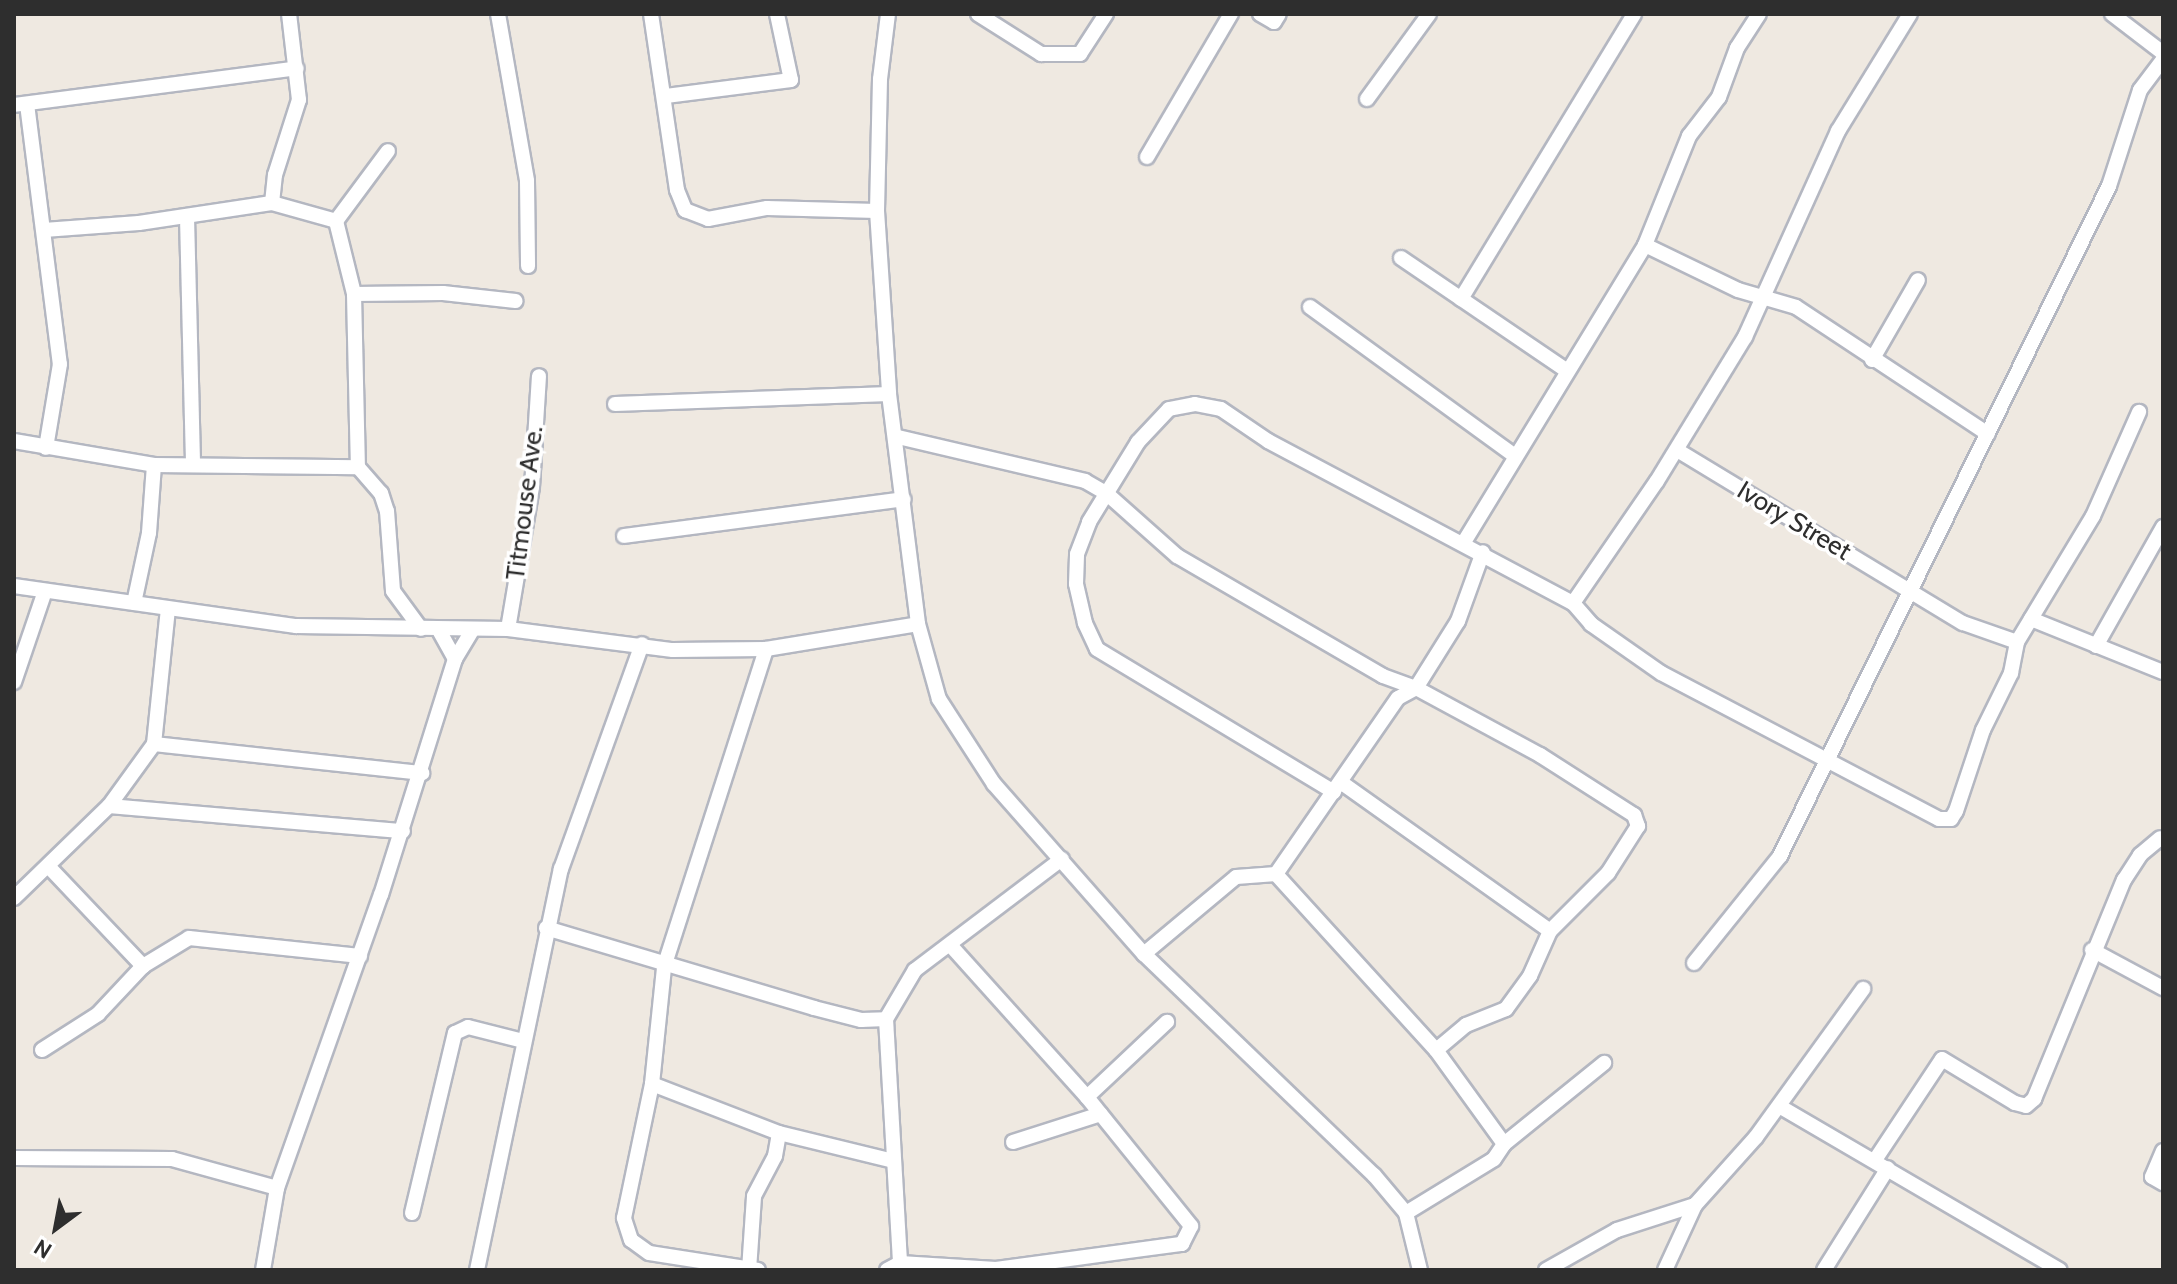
<!DOCTYPE html>
<style>
body{margin:0}
#map{position:relative;width:2177px;height:1284px;overflow:hidden;background:#efe9e1;font-family:Cabin,sans-serif}
div>[style]{position:absolute}
.roads{filter:drop-shadow(2px 0 #b4b7c1) drop-shadow(-2px 0 #b4b7c1) drop-shadow(0 2px #b4b7c1) drop-shadow(0 -2px #b4b7c1)}
.street>*{height:14px;margin:-7px;padding:0 7px;transform-origin:7px;border-radius:7px;background:#fff}
span{translate:-50% -50%;white-space:nowrap;text-align:center;line-height:1.15;-webkit-text-stroke:7px #fff;paint-order:stroke}
.street-label{font-size:26px;color:#2e2e2e}
.frame{position:absolute;inset:0;border:16px solid #2e2e2e;pointer-events:none}
.north{position:absolute;left:16px;top:1188px;width:80px;height:80px;-webkit-text-stroke:6px #fff;paint-order:stroke;rotate:212deg;font-size:22px;font-weight:700;line-height:32px;text-align:center;color:#2e2e2e}
.north::after{content:'';display:block;margin:auto;width:28px;height:36px;background:#2e2e2e;clip-path:polygon(50% 0,100% 100%,50% 72%,0 100%)}
</style>
<div id="map">
<div class="roads">
<div class="street">
<div style="left:498px;top:14px;width:169px;rotate:80.1deg"></div>
<div style="left:527px;top:181px;width:85px;rotate:89.3deg"></div>
<div style="left:651px;top:14px;width:178px;rotate:81.6deg"></div>
<div style="left:677px;top:190px;width:22px;rotate:68deg"></div>
<div style="left:685px;top:210px;width:25px;rotate:21deg"></div>
<div style="left:708px;top:219px;width:60px;rotate:-10.6deg"></div>
<div style="left:767px;top:208px;width:110px;rotate:1.6deg"></div>
<div style="left:888px;top:14px;width:65px;rotate:97deg"></div>
<div style="left:880px;top:79px;width:132px;rotate:91.3deg"></div>
<div style="left:877px;top:211px;width:183px;rotate:86.2deg"></div>
<div style="left:889px;top:394px;width:232px;rotate:82.8deg"></div>
<div style="left:918px;top:624px;width:78px;rotate:74.4deg"></div>
<div style="left:939px;top:699px;width:101px;rotate:57.1deg"></div>
<div style="left:994px;top:784px;width:227px;rotate:48.6deg"></div>
<div style="left:1144px;top:954px;width:319px;rotate:43.9deg"></div>
<div style="left:1374px;top:1175px;width:50px;rotate:49.9deg"></div>
<div style="left:1406px;top:1213px;width:59px;rotate:76.2deg"></div>
<div style="left:978px;top:14px;width:75px;rotate:32.4deg"></div>
<div style="left:1041px;top:54px;width:39px"></div>
<div style="left:1080px;top:54px;width:48px;rotate:-57deg"></div>
<div style="left:1260px;top:14px;width:16px;rotate:30deg"></div>
<div style="left:1274px;top:22px;width:9px;rotate:-58deg"></div>
<div style="left:2112px;top:14px;width:64px;rotate:37.4deg"></div>
<div style="left:666px;top:96px;width:126px;rotate:-7.3deg"></div>
<div style="left:791px;top:80px;width:67px;rotate:-102deg"></div>
<div style="left:1367px;top:99px;width:105px;rotate:-53.9deg"></div>
<div style="left:27px;top:104px;width:262px;rotate:82.8deg"></div>
<div style="left:60px;top:364px;width:85px;rotate:99.5deg"></div>
<div style="left:14px;top:105px;width:285px;rotate:-7.4deg"></div>
<div style="left:1147px;top:157px;width:166px;rotate:-59.6deg"></div>
<div style="left:272px;top:203px;width:28px;rotate:-84deg"></div>
<div style="left:275px;top:175px;width:79px;rotate:-72.3deg"></div>
<div style="left:299px;top:100px;width:87px;rotate:-96.6deg"></div>
<div style="left:187px;top:217px;width:244px;rotate:88.6deg"></div>
<div style="left:336px;top:221px;width:75px;rotate:76.1deg"></div>
<div style="left:354px;top:294px;width:173px;rotate:88.7deg"></div>
<div style="left:358px;top:467px;width:35px;rotate:49deg"></div>
<div style="left:381px;top:493px;width:19px;rotate:72deg"></div>
<div style="left:387px;top:511px;width:80px;rotate:85.7deg"></div>
<div style="left:393px;top:591px;width:47px;rotate:53.6deg"></div>
<div style="left:336px;top:221px;width:87px;rotate:-53.4deg"></div>
<div style="left:44px;top:230px;width:95px;rotate:-4.2deg"></div>
<div style="left:139px;top:223px;width:134px;rotate:-8.6deg"></div>
<div style="left:272px;top:203px;width:66px;rotate:15.7deg"></div>
<div style="left:1645px;top:245px;width:103px;rotate:25.8deg"></div>
<div style="left:1738px;top:290px;width:60px;rotate:16.3deg"></div>
<div style="left:1796px;top:307px;width:230px;rotate:33.5deg"></div>
<div style="left:1401px;top:258px;width:201px;rotate:34.2deg"></div>
<div style="left:354px;top:294px;width:89px;rotate:-0.6deg"></div>
<div style="left:443px;top:293px;width:73px;rotate:6.3deg"></div>
<div style="left:1461px;top:299px;width:333px;rotate:-58.7deg"></div>
<div style="left:1310px;top:307px;width:253px;rotate:36deg"></div>
<div style="left:1872px;top:360px;width:92px;rotate:-60.1deg"></div>
<div style="left:615px;top:404px;width:274px;rotate:-2.1deg"></div>
<div style="left:898px;top:437px;width:192px;rotate:13.2deg"></div>
<div style="left:1085px;top:481px;width:24px;rotate:30deg"></div>
<div style="left:1106px;top:493px;width:95px;rotate:41.6deg"></div>
<div style="left:1177px;top:556px;width:238px;rotate:30.2deg"></div>
<div style="left:1383px;top:676px;width:35px;rotate:20deg"></div>
<div style="left:1416px;top:688px;width:141px;rotate:28.4deg"></div>
<div style="left:1540px;top:755px;width:112px;rotate:32.6deg"></div>
<div style="left:1634px;top:815px;width:12px;rotate:70deg"></div>
<div style="left:1638px;top:826px;width:56px;rotate:122.6deg"></div>
<div style="left:1608px;top:873px;width:82px;rotate:135deg"></div>
<div style="left:1550px;top:931px;width:49px;rotate:114deg"></div>
<div style="left:1530px;top:976px;width:41px;rotate:126deg"></div>
<div style="left:1506px;top:1009px;width:43px;rotate:158.2deg"></div>
<div style="left:1466px;top:1025px;width:39px;rotate:140deg"></div>
<div style="left:1436px;top:1050px;width:238px;rotate:-132.3deg"></div>
<div style="left:1276px;top:874px;width:40px;rotate:175.7deg"></div>
<div style="left:1236px;top:877px;width:120px;rotate:140.1deg"></div>
<div style="left:14px;top:441px;width:142px;rotate:9.7deg"></div>
<div style="left:154px;top:465px;width:204px;rotate:0.6deg"></div>
<div style="left:1677px;top:450px;width:334px;rotate:31.2deg"></div>
<div style="left:1963px;top:623px;width:57px;rotate:19.4deg"></div>
<div style="left:2017px;top:642px;width:147px;rotate:-58.9deg"></div>
<div style="left:2093px;top:516px;width:114px;rotate:-66.1deg"></div>
<div style="left:624px;top:536px;width:282px;rotate:-7.5deg"></div>
<div style="left:1464px;top:542px;width:348px;rotate:-58.6deg"></div>
<div style="left:1645px;top:245px;width:118px;rotate:-68deg"></div>
<div style="left:1689px;top:136px;width:49px;rotate:-52.4deg"></div>
<div style="left:1719px;top:97px;width:52px;rotate:-69.8deg"></div>
<div style="left:1737px;top:48px;width:40px;rotate:-57.1deg"></div>
<div style="left:14px;top:586px;width:285px;rotate:8.1deg"></div>
<div style="left:296px;top:626px;width:212px;rotate:0.8deg"></div>
<div style="left:508px;top:629px;width:166px;rotate:7.3deg"></div>
<div style="left:673px;top:650px;width:93px;rotate:-0.6deg"></div>
<div style="left:766px;top:649px;width:154px;rotate:-9.3deg"></div>
<div style="left:134px;top:603px;width:72px;rotate:-77.9deg"></div>
<div style="left:149px;top:533px;width:68px;rotate:-85.8deg"></div>
<div style="left:1573px;top:603px;width:148px;rotate:-55.5deg"></div>
<div style="left:1657px;top:481px;width:169px;rotate:-58.6deg"></div>
<div style="left:1745px;top:337px;width:226px;rotate:-65.7deg"></div>
<div style="left:1838px;top:131px;width:137px;rotate:-58.4deg"></div>
<div style="left:2031px;top:619px;width:142px;rotate:21.9deg"></div>
<div style="left:508px;top:629px;width:144px;rotate:-80.4deg"></div>
<div style="left:532px;top:487px;width:111px;rotate:-86.4deg"></div>
<div style="left:440px;top:632px;width:31px;rotate:61deg"></div>
<div style="left:2096px;top:646px;width:137px;rotate:-60.6deg"></div>
<div style="left:14px;top:682px;width:96px;rotate:-71.2deg"></div>
<div style="left:154px;top:744px;width:270px;rotate:6.2deg"></div>
<div style="left:1342px;top:783px;width:255px;rotate:35.4deg"></div>
<div style="left:1334px;top:792px;width:277px;rotate:-148.9deg"></div>
<div style="left:1097px;top:649px;width:29px;rotate:-115deg"></div>
<div style="left:1085px;top:623px;width:40px;rotate:-103deg"></div>
<div style="left:1076px;top:584px;width:30px;rotate:-88deg"></div>
<div style="left:1077px;top:554px;width:34px;rotate:-69deg"></div>
<div style="left:1089px;top:522px;width:94px;rotate:-58.5deg"></div>
<div style="left:1138px;top:442px;width:45px;rotate:-46.8deg"></div>
<div style="left:1169px;top:409px;width:26px;rotate:-11deg"></div>
<div style="left:1195px;top:404px;width:26px;rotate:11deg"></div>
<div style="left:1221px;top:409px;width:57px;rotate:34.2deg"></div>
<div style="left:1268px;top:441px;width:345px;rotate:28deg"></div>
<div style="left:1573px;top:603px;width:28px;rotate:49deg"></div>
<div style="left:1591px;top:624px;width:85px;rotate:35deg"></div>
<div style="left:1661px;top:673px;width:314px;rotate:27.7deg"></div>
<div style="left:1939px;top:819px;width:12px"></div>
<div style="left:1951px;top:819px;width:9px;rotate:-58deg"></div>
<div style="left:1956px;top:811px;width:85px;rotate:-71.6deg"></div>
<div style="left:1983px;top:730px;width:64px;rotate:-63.8deg"></div>
<div style="left:2011px;top:673px;width:32px;rotate:-79deg"></div>
<div style="left:109px;top:806px;width:295px;rotate:4.9deg"></div>
<div style="left:49px;top:867px;width:137px;rotate:46.5deg"></div>
<div style="left:1276px;top:874px;width:214px;rotate:-55.3deg"></div>
<div style="left:1398px;top:698px;width:21px;rotate:-29deg"></div>
<div style="left:1416px;top:688px;width:79px;rotate:-57.9deg"></div>
<div style="left:1458px;top:621px;width:73px;rotate:-70.1deg"></div>
<div style="left:14px;top:898px;width:132px;rotate:-44.1deg"></div>
<div style="left:109px;top:806px;width:77px;rotate:-54deg"></div>
<div style="left:154px;top:744px;width:136px;rotate:-84.1deg"></div>
<div style="left:546px;top:928px;width:280px;rotate:16.6deg"></div>
<div style="left:814px;top:1008px;width:49px;rotate:14.3deg"></div>
<div style="left:861px;top:1020px;width:25px;rotate:-2deg"></div>
<div style="left:886px;top:1019px;width:57px;rotate:-59.4deg"></div>
<div style="left:915px;top:970px;width:184px;rotate:-37.1deg"></div>
<div style="left:2092px;top:950px;width:81px;rotate:28.2deg"></div>
<div style="left:1694px;top:963px;width:137px;rotate:-51.2deg"></div>
<div style="left:1780px;top:856px;width:746px;rotate:-63.85deg"></div>
<div style="left:2109px;top:186px;width:101px;rotate:-72.1deg"></div>
<div style="left:2140px;top:90px;width:38px;rotate:-53deg"></div>
<div style="left:886px;top:1019px;width:244px;rotate:86.7deg"></div>
<div style="left:42px;top:1050px;width:67px;rotate:-32.7deg"></div>
<div style="left:98px;top:1014px;width:66px;rotate:-46.8deg"></div>
<div style="left:143px;top:966px;width:54px;rotate:-31.3deg"></div>
<div style="left:189px;top:938px;width:172px;rotate:6deg"></div>
<div style="left:1436px;top:1050px;width:116px;rotate:54.1deg"></div>
<div style="left:652px;top:1084px;width:136px;rotate:21.1deg"></div>
<div style="left:779px;top:1133px;width:118px;rotate:13.7deg"></div>
<div style="left:1087px;top:1097px;width:110px;rotate:-43.2deg"></div>
<div style="left:1779px;top:1106px;width:325px;rotate:30.3deg"></div>
<div style="left:1013px;top:1142px;width:92px;rotate:-17.7deg"></div>
<div style="left:2163px;top:1151px;width:28px;rotate:113deg"></div>
<div style="left:2152px;top:1177px;width:13px;rotate:29deg"></div>
<div style="left:14px;top:1158px;width:158px;rotate:0.4deg"></div>
<div style="left:172px;top:1159px;width:109px;rotate:15.4deg"></div>
<div style="left:1875px;top:1160px;width:121px;rotate:-56.4deg"></div>
<div style="left:1942px;top:1059px;width:85px;rotate:31.1deg"></div>
<div style="left:2015px;top:1103px;width:11px;rotate:15deg"></div>
<div style="left:2026px;top:1106px;width:11px;rotate:-41deg"></div>
<div style="left:2034px;top:1099px;width:237px;rotate:-67.7deg"></div>
<div style="left:2124px;top:880px;width:30px;rotate:-57deg"></div>
<div style="left:2140px;top:855px;width:26px;rotate:-40deg"></div>
<div style="left:412px;top:1213px;width:185px;rotate:-76.6deg"></div>
<div style="left:455px;top:1033px;width:14px;rotate:-25deg"></div>
<div style="left:468px;top:1027px;width:57px;rotate:14.3deg"></div>
<div style="left:1406px;top:1213px;width:103px;rotate:-31.5deg"></div>
<div style="left:1494px;top:1159px;width:18px;rotate:-56deg"></div>
<div style="left:1504px;top:1144px;width:129px;rotate:-39deg"></div>
<div style="left:263px;top:1270px;width:83px;rotate:-80.3deg"></div>
<div style="left:277px;top:1188px;width:311px;rotate:-70.5deg"></div>
<div style="left:381px;top:895px;width:247px;rotate:-72.6deg"></div>
<div style="left:455px;top:659px;width:33px;rotate:-59deg"></div>
<div style="left:477px;top:1270px;width:410px;rotate:-78.2deg"></div>
<div style="left:561px;top:869px;width:239px;rotate:-70.2deg"></div>
<div style="left:749px;top:1270px;width:74px;rotate:-86.1deg"></div>
<div style="left:754px;top:1196px;width:45px;rotate:-62.3deg"></div>
<div style="left:775px;top:1156px;width:23px;rotate:-80deg"></div>
<div style="left:758px;top:1270px;width:110px;rotate:-171.1deg"></div>
<div style="left:649px;top:1253px;width:22px;rotate:-144deg"></div>
<div style="left:631px;top:1240px;width:23px;rotate:-108deg"></div>
<div style="left:624px;top:1218px;width:137px;rotate:-78.2deg"></div>
<div style="left:652px;top:1084px;width:118px;rotate:-84.1deg"></div>
<div style="left:664px;top:967px;width:334px;rotate:-72.2deg"></div>
<div style="left:887px;top:1270px;width:15px;rotate:-28deg"></div>
<div style="left:900px;top:1263px;width:96px;rotate:3.6deg"></div>
<div style="left:996px;top:1269px;width:188px;rotate:-7.7deg"></div>
<div style="left:1182px;top:1244px;width:20px;rotate:-63deg"></div>
<div style="left:1191px;top:1226px;width:166px;rotate:-128.9deg"></div>
<div style="left:1087px;top:1097px;width:203px;rotate:-132deg"></div>
<div style="left:1546px;top:1270px;width:81px;rotate:-29.4deg"></div>
<div style="left:1617px;top:1230px;width:82px;rotate:-17.8deg"></div>
<div style="left:1695px;top:1205px;width:91px;rotate:-48.1deg"></div>
<div style="left:1756px;top:1137px;width:183px;rotate:-54.1deg"></div>
<div style="left:1665px;top:1270px;width:72px;rotate:-65.2deg"></div>
<div style="left:1824px;top:1270px;width:120px;rotate:-57.9deg"></div>
</div>
</div>
<div class="street-label">
<span style="left:525px;top:503px;rotate:-83deg">Titmouse Ave.</span>
<span style="left:1794px;top:521px;rotate:31deg">Ivory Street</span>
</div>
<div class="frame"></div>
<div class="north">N</div>
</div>
